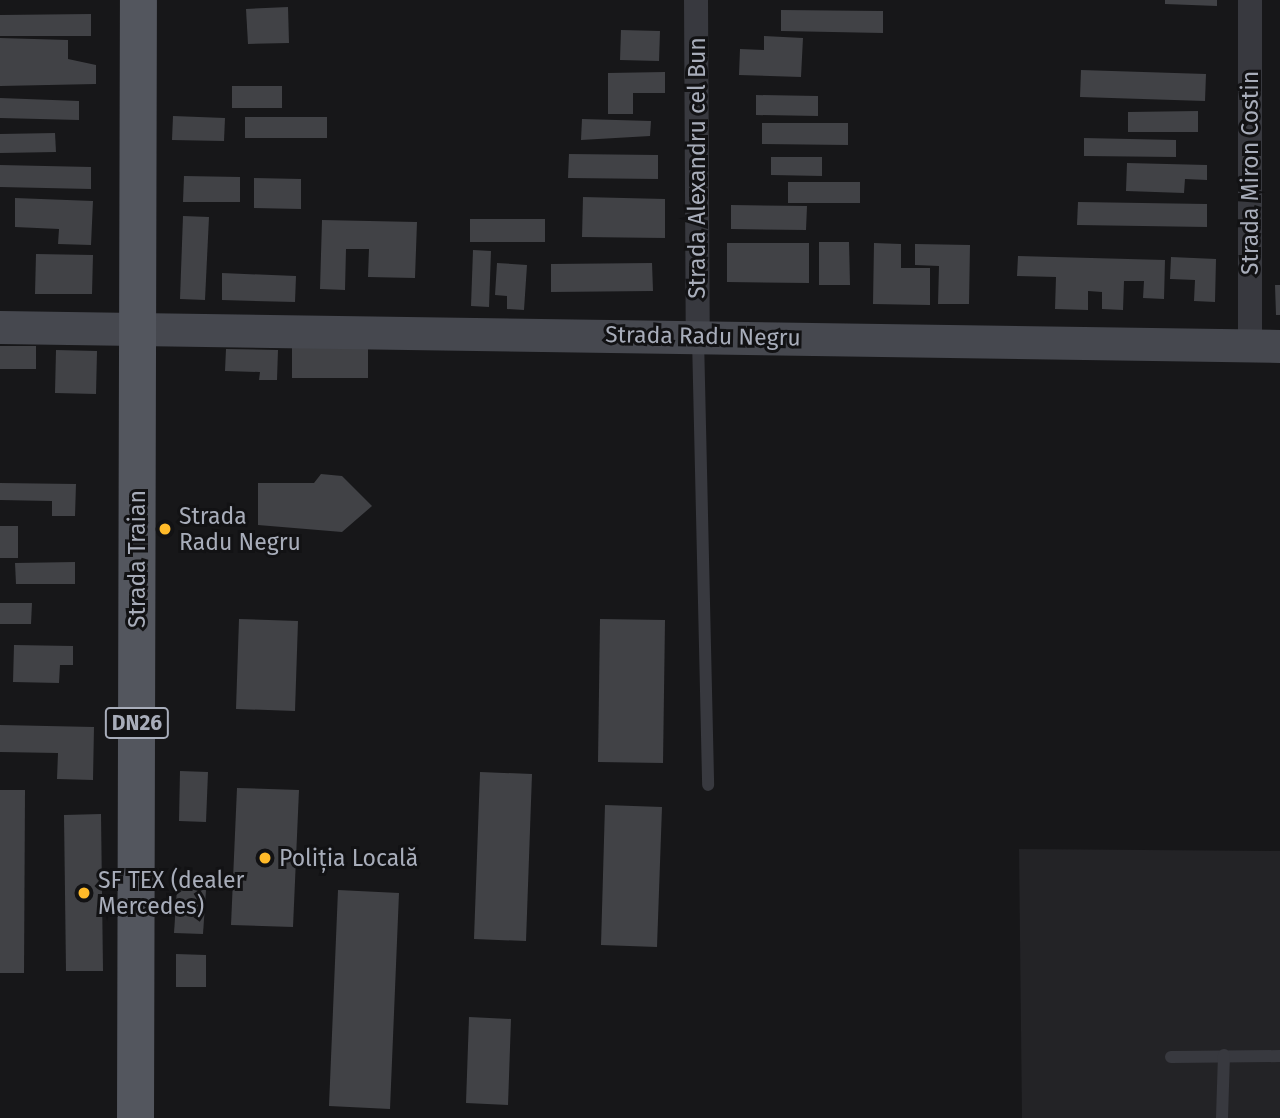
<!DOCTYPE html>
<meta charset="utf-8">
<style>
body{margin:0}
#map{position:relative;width:1280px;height:1118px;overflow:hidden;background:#171719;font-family:"Fira Sans",sans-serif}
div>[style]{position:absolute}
.built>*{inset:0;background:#232326}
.building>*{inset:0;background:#414246}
.lane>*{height:12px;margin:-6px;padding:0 6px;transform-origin:6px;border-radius:6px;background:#38393f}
.street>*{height:24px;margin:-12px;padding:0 12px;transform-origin:12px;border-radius:12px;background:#38393f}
.secondary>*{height:33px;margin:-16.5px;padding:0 16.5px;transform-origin:16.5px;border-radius:16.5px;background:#46484f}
.primary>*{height:37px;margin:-18.5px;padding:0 18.5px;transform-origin:18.5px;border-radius:18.5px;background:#53565e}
.dots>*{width:19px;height:19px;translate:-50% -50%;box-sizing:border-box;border:4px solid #121214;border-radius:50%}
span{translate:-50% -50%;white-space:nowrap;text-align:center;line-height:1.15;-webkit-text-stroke:6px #121214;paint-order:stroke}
.shield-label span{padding:2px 5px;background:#121214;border:2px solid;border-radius:5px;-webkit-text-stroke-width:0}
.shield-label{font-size:21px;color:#a8adba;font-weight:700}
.street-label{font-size:23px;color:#a8adba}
.poi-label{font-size:23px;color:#a8adba}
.left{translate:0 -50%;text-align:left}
</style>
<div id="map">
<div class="built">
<div style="clip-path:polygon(1019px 849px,1280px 851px,1280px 1118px,1022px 1118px)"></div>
</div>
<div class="building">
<div style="clip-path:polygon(1165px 0,1217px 0,1217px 6px,1165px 4px)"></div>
<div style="clip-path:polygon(288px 7px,289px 43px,248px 44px,246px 9px)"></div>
<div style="clip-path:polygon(781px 10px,883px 11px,883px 33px,781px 31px)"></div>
<div style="clip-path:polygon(91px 14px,91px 36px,0 36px,0 15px)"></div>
<div style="clip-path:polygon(621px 30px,660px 31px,659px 61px,620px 60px)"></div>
<div style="clip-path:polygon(764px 36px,803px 38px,801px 77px,739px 75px,740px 49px,764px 50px)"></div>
<div style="clip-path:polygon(0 38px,68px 40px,68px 59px,96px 65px,96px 84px,0 86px)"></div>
<div style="clip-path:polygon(1081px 70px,1206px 74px,1205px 101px,1080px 97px)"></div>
<div style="clip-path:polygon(665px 72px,665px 93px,633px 93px,633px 114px,608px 114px,608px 73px)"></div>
<div style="clip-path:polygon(232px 86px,282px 86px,282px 108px,232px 108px)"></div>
<div style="clip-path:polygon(756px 95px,818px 96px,818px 116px,756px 115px)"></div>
<div style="clip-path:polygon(0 98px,79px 101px,79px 120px,0 118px)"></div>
<div style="clip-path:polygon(1198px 111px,1198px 132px,1128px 132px,1128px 112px)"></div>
<div style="clip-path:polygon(173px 116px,225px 118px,224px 141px,172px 140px)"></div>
<div style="clip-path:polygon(245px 117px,327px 117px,327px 138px,245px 138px)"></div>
<div style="clip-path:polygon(582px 119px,651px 121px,650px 136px,581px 140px)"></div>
<div style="clip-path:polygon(762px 123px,848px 123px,848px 145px,762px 144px)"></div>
<div style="clip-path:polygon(55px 133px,56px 152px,0 153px,0 134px)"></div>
<div style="clip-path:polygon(1084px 138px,1176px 140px,1176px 157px,1084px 156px)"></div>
<div style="clip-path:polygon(569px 154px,658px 155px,658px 179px,568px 178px)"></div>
<div style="clip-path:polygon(771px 157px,822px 157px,822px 176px,771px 175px)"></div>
<div style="clip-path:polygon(1127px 163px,1207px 165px,1207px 180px,1185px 179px,1184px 193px,1126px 191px)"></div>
<div style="clip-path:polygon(0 165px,91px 167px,91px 189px,0 187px)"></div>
<div style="clip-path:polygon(184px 176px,240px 177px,240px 202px,183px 202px)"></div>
<div style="clip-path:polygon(254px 178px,301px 179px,301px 209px,254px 208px)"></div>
<div style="clip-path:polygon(788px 182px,860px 182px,860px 203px,788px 203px)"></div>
<div style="clip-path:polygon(583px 197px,665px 199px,665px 238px,582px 237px)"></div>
<div style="clip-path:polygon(15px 198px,93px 201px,91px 245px,58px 244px,59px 229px,15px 227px)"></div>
<div style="clip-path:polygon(1078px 202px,1207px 204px,1207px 227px,1077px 225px)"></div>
<div style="clip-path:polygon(731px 205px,807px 206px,806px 230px,731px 229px)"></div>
<div style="clip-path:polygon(183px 216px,209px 217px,205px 300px,180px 299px)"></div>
<div style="clip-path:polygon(470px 219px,545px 219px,545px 242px,470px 242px)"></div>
<div style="clip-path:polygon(322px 220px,417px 222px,415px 278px,368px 277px,369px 249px,346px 249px,345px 290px,320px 289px)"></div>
<div style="clip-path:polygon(819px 242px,849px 242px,850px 285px,819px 285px)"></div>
<div style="clip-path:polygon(727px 243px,809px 243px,809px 283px,727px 282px)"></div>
<div style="clip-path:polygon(874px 243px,901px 244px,901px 268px,930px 268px,930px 305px,873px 304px)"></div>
<div style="clip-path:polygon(915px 244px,970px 245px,969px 304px,938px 304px,939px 266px,915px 265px)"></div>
<div style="clip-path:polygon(473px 250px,491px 251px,489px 307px,471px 306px)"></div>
<div style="clip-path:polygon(36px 254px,93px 255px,92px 294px,35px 294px)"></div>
<div style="clip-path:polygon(1018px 256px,1165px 260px,1164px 299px,1143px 298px,1144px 281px,1124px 281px,1123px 310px,1102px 309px,1102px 292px,1088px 291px,1088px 310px,1055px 309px,1056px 277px,1017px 276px)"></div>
<div style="clip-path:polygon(1171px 257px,1216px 259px,1215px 302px,1194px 301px,1195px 280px,1170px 279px)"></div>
<div style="clip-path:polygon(497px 263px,527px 265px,524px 310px,507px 309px,507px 296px,495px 295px)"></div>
<div style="clip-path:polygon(652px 263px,653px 291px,551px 292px,551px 264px)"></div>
<div style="clip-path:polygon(222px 273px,296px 276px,295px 302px,222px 300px)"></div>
<div style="clip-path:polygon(1275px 285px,1280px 285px,1280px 315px,1276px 315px)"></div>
<div style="clip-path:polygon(0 346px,36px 346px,36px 369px,0 369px)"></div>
<div style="clip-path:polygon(292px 347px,368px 347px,368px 378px,292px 378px)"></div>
<div style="clip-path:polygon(226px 349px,278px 350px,277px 380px,259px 380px,260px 372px,225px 371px)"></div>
<div style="clip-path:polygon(56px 350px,97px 351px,96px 394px,55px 393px)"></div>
<div style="clip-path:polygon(321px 474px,342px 476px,372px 506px,342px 532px,258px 525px,258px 483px,314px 483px)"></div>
<div style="clip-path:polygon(0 483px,76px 484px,75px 516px,52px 516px,52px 501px,0 500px)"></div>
<div style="clip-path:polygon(0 526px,18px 526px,18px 558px,0 558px)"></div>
<div style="clip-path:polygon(75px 562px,75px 584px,16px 584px,15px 563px)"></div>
<div style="clip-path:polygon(0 603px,32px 603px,31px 624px,0 624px)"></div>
<div style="clip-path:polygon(239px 619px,298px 621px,295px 711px,236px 709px)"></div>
<div style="clip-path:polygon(600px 619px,665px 620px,663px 763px,598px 762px)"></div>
<div style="clip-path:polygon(14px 645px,73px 646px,73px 665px,60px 665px,59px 683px,13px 682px)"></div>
<div style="clip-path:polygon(0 725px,94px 727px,93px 780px,57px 779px,58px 753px,0 752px)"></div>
<div style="clip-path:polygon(180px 771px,208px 772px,206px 822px,179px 821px)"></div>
<div style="clip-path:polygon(480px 772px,532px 774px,526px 941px,474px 939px)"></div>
<div style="clip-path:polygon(237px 788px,299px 790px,293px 927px,231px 925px)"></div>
<div style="clip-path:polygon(0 790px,25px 790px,24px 973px,0 973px)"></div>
<div style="clip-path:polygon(605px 805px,662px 807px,657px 947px,601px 945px)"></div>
<div style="clip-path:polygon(101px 814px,103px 971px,66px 971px,64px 815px)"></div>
<div style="clip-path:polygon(177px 889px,206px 890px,203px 934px,174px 933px)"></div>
<div style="clip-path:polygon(338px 890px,399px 893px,390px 1109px,329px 1106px)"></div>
<div style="clip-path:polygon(176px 954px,206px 955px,206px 987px,176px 987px)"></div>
<div style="clip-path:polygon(469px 1017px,511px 1019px,508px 1105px,466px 1103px)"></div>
</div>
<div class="lane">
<div style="left:698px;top:338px;width:447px;rotate:88.7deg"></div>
<div style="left:1171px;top:1057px;width:109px;rotate:-0.5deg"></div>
<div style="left:1222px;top:1118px;width:63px;rotate:-88.2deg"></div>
</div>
<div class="street">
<div style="left:696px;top:0;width:336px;rotate:89.7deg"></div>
<div style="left:1250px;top:0;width:346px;rotate:90deg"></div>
</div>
<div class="secondary">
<div style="left:0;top:327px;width:1280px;rotate:0.85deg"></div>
</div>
<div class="primary">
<div style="left:135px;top:1118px;width:1118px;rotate:-89.85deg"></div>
</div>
<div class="dots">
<div style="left:165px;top:529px;background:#ffba29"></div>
<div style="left:265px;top:858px;background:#ffba29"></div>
<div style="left:84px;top:893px;background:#ffba29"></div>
</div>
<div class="shield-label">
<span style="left:137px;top:723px">DN26</span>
</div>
<div class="street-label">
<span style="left:697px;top:168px;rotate:-90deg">Strada Alexandru cel Bun</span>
<span style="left:1250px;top:173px;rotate:-90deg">Strada Miron Costin</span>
<span style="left:703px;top:336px;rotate:1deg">Strada Radu Negru</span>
<span style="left:137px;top:559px;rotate:-90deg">Strada Traian</span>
</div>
<div class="poi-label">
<span class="left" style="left:179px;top:529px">Strada<br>Radu Negru</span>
<span class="left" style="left:279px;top:858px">Poliția Locală</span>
<span class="left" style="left:98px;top:893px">SF TEX (dealer<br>Mercedes)</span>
</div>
</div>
